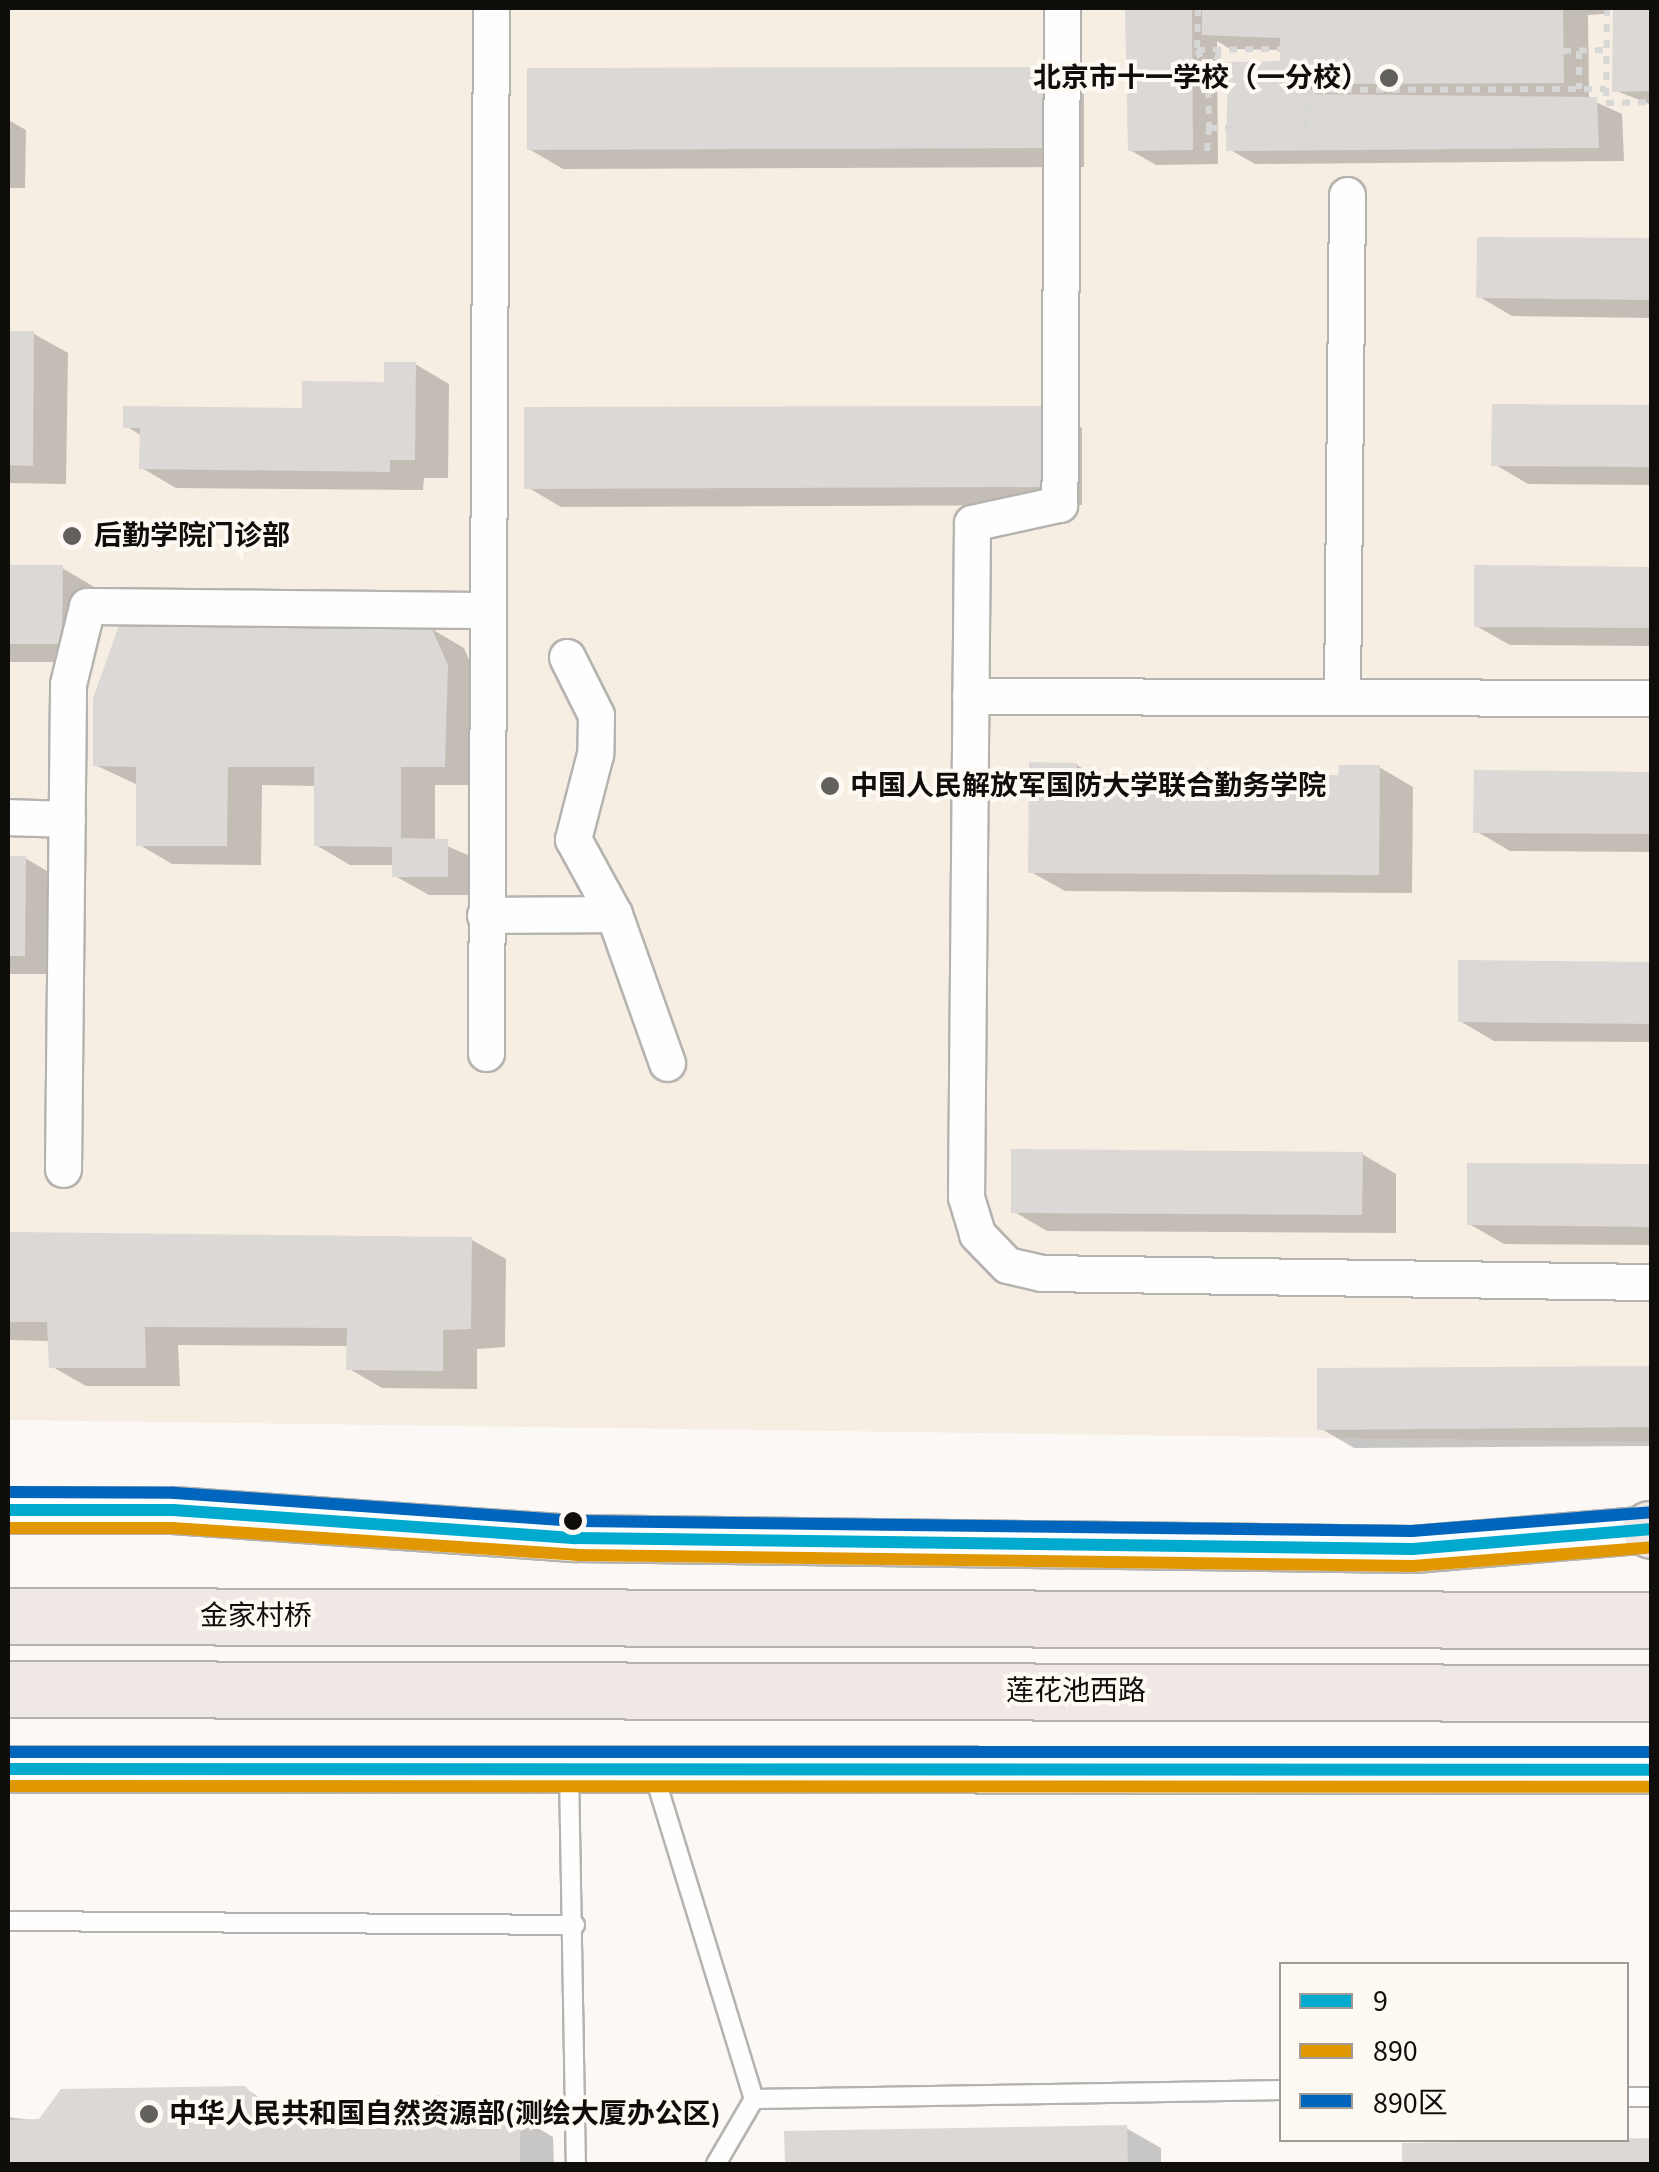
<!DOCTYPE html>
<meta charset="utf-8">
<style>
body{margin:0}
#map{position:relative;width:1659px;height:2172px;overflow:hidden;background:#fbf8f5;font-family:"Source Sans 3","Noto Sans SC",sans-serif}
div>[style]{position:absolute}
.built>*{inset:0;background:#f6ede3}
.shadow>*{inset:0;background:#0003}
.building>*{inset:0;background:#dbd8d5}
.path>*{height:6px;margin-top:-3px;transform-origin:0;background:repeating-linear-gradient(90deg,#d7d7d6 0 8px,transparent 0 16px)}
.roads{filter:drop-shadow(2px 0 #b5b3af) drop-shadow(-2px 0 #b5b3af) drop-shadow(0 2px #b5b3af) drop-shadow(0 -2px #b5b3af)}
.service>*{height:18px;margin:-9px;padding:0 9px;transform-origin:9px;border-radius:9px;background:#fefefe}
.minor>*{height:35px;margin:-17.5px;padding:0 17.5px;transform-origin:17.5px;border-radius:17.5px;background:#fefefe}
.tertiary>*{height:45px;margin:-22.5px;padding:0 22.5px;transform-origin:22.5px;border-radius:22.5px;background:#fefefe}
.trunk>*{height:55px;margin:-27.5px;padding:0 27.5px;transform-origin:27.5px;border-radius:27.5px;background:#f0e8e4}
.bus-1>*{height:12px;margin:-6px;padding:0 6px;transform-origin:6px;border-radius:6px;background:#00a9ce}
.bus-2>*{height:12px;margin:-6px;padding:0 6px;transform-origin:6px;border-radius:6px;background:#e09701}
.bus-3>*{height:12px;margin:-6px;padding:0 6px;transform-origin:6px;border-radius:6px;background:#0065bd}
.dots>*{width:28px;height:28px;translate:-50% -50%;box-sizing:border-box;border:5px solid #fef9f2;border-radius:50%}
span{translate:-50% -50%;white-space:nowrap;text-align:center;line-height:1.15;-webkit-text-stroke:8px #fef9f2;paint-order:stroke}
.poi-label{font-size:28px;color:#100e0a;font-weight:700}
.right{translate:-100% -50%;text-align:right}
.left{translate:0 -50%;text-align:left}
.street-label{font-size:28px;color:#100e0a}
.frame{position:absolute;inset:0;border:10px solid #100e0a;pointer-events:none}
.legend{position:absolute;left:1279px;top:1962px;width:350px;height:180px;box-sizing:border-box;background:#fef9f2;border:2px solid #9f9b95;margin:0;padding:12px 18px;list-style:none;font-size:30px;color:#100e0a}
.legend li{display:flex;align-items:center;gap:20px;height:50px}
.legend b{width:50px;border:2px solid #9f9b95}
</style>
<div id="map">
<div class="built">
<div style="clip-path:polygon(8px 8px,1651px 8px,1651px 1442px,8px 1420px)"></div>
</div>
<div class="shadow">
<div style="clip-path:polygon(1128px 8px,1605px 8px,1605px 14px,1588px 15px,1589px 99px,1622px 114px,1624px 161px,1255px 164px,1229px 149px,1283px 64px,1283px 50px,1230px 49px,1217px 41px,1218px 164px,1156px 165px,1130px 150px)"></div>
<div style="clip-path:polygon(1615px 8px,1652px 8px,1652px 105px,1614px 90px)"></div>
<div style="clip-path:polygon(1050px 70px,1084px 89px,1084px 167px,563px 169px,529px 149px)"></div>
<div style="clip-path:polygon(8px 120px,26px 130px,25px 188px,8px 188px)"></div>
<div style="clip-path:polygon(1652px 241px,1652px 318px,1512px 316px,1478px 296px)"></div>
<div style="clip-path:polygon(8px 333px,34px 334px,68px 353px,66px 484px,8px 483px)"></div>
<div style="clip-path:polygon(415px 364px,449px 384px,448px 478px,424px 478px,423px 490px,176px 488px,142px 468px,142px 436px,126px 426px,305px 410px,386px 385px)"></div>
<div style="clip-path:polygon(1047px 408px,1082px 428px,1082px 505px,561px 507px,527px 487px)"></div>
<div style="clip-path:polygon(1652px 408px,1652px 485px,1528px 484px,1494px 464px)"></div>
<div style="clip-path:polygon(8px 567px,62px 568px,96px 588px,95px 662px,8px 662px)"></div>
<div style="clip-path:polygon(1652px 570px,1652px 646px,1510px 645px,1476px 626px)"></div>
<div style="clip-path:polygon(430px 628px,464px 648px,481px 687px,479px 785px,435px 785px,435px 841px,482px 861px,482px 895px,429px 895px,395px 876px,395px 865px,350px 865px,316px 845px,317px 786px,262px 785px,261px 865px,172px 864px,138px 844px,138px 785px,95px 765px)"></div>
<div style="clip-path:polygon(1077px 765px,1096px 777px,1341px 778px,1379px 767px,1413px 787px,1412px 893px,1065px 891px,1031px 872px)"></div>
<div style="clip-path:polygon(1652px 774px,1652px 852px,1510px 851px,1476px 831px)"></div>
<div style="clip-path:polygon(8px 858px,25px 858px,59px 878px,59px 974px,8px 974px)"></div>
<div style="clip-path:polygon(1652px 964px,1652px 1042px,1494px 1041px,1460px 1021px)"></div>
<div style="clip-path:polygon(1362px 1154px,1396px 1174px,1396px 1233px,1047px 1231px,1013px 1211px)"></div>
<div style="clip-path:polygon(1652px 1167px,1652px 1245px,1504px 1244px,1469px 1224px)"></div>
<div style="clip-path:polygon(8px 1235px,472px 1240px,506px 1259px,505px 1347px,477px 1349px,477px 1389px,382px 1388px,348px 1368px,349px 1346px,178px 1345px,180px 1386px,86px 1386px,51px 1366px,50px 1341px,8px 1340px)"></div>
<div style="clip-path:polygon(1652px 1368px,1652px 1446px,1354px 1448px,1320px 1428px)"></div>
<div style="clip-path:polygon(245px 2088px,287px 2116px,519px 2117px,553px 2137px,554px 2164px,8px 2164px,8px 2117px,40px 2121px)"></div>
<div style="clip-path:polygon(1126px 2128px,1161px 2148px,1161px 2164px,787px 2164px,787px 2134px)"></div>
<div style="clip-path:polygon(1652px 2140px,1652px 2164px,1405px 2164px,1404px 2145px)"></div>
</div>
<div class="building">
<div style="clip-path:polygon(1125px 8px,1192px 8px,1193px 150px,1128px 151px)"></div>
<div style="clip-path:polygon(1202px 8px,1563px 8px,1564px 83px,1306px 84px,1308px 94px,1597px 97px,1599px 148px,1226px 151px,1228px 62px,1280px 61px,1280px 38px,1202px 35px)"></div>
<div style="clip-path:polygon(1613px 8px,1652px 8px,1652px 91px,1612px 92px)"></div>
<div style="clip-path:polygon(1051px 67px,1051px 148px,527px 150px,527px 68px)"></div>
<div style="clip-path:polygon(1477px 237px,1652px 238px,1652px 300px,1476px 298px)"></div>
<div style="clip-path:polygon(8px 331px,34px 331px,33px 466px,8px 465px)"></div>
<div style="clip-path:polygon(384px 362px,416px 362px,415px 460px,390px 460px,390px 472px,139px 469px,140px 428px,123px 428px,123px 406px,302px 408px,302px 381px,384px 382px)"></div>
<div style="clip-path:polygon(1492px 404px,1652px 405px,1652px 467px,1491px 466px)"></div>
<div style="clip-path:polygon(1048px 406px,1049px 487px,524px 489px,524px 407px)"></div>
<div style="clip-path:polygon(8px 565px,63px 565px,62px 644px,8px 644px)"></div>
<div style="clip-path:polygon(1474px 565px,1652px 567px,1652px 628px,1474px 627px)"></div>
<div style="clip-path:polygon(120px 623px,430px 625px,448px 665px,445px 767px,401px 767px,401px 838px,448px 839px,448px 877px,392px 877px,392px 847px,314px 846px,314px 767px,228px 767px,227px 846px,136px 846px,136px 767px,93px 766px,93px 698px)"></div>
<div style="clip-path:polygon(1029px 762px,1077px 763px,1077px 774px,1338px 775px,1339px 765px,1380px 765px,1379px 875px,1028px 873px)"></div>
<div style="clip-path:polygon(1474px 770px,1652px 772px,1652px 834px,1473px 833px)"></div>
<div style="clip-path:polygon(8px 856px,26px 856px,25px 956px,8px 956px)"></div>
<div style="clip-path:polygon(1458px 960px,1652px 962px,1652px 1024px,1458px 1022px)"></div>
<div style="clip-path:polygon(1011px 1149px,1363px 1152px,1362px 1215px,1011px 1213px)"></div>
<div style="clip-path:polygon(1467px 1163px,1652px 1164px,1652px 1227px,1467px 1225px)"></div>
<div style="clip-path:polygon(8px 1232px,472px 1237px,471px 1329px,443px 1330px,443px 1371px,346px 1370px,347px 1328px,145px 1327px,146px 1368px,49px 1368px,47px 1322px,8px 1322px)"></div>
<div style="clip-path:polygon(1652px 1366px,1652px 1427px,1317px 1430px,1317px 1368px)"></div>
<div style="clip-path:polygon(245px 2086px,271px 2113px,392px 2116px,439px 2095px,479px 2115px,520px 2115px,520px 2164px,8px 2164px,8px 2120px,39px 2119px,61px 2089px)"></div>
<div style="clip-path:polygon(1127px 2125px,1128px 2164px,785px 2164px,784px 2131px)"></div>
<div style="clip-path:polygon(1652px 2138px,1652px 2164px,1402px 2164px,1402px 2143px)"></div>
</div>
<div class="path">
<div style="left:1198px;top:8px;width:42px;rotate:91.4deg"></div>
<div style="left:1197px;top:50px;width:83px;rotate:-0.7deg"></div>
<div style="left:1607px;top:8px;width:95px;rotate:90.6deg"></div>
<div style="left:1606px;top:103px;width:46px;rotate:-1.2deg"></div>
<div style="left:1197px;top:50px;width:26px;rotate:65deg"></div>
<div style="left:1208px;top:74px;width:54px;rotate:88.9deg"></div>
<div style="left:1209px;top:128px;width:95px"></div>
<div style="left:1304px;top:128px;width:39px;rotate:-78deg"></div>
<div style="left:1312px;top:90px;width:294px;rotate:-0.2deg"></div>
<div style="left:1563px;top:51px;width:44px;rotate:-1.3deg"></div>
<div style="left:1579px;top:51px;width:38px;rotate:90deg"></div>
<div style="left:1208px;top:74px;width:26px;rotate:-61deg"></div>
<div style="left:1207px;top:151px;width:23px;rotate:-85deg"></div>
</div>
<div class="roads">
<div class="service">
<div style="left:569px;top:1771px;width:393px;rotate:89deg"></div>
<div style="left:653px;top:1771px;width:343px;rotate:72.9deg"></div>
<div style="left:754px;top:2099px;width:528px;rotate:-0.98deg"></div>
<div style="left:8px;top:1921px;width:567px;rotate:0.4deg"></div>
<div style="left:1626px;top:2097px;width:26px"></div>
<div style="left:716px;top:2164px;width:75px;rotate:-59.7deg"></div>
</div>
<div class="minor">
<div style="left:1062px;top:8px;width:496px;rotate:90.3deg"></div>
<div style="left:1059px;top:504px;width:89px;rotate:167.7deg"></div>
<div style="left:972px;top:523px;width:674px;rotate:90.51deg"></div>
<div style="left:966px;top:1197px;width:39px;rotate:73deg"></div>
<div style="left:977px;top:1234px;width:43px;rotate:45.9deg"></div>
<div style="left:1007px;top:1265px;width:36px;rotate:13deg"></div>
<div style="left:1042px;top:1273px;width:610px;rotate:0.85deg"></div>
<div style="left:567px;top:657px;width:65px;rotate:63.4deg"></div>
<div style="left:596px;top:715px;width:39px;rotate:91deg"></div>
<div style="left:595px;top:754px;width:88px;rotate:104.5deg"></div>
<div style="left:573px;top:839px;width:85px;rotate:61.3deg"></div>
<div style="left:614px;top:914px;width:158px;rotate:70.4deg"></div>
<div style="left:970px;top:696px;width:682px;rotate:0.17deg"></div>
<div style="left:1342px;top:697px;width:502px;rotate:-89.43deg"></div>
<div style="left:8px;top:817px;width:59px;rotate:1.9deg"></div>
<div style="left:485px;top:915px;width:129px;rotate:-0.4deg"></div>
<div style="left:486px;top:1053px;width:1045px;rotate:-89.73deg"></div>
<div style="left:63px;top:1169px;width:485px;rotate:-89.4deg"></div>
<div style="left:68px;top:684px;width:80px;rotate:-76.3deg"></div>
<div style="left:87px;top:606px;width:397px;rotate:0.6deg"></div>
</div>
<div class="tertiary">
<div style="left:8px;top:1510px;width:165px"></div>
<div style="left:173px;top:1510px;width:404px;rotate:4deg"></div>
<div style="left:576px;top:1538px;width:837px;rotate:0.75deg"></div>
<div style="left:1413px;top:1549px;width:240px;rotate:-4.8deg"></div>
<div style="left:8px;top:1769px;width:1644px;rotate:0.03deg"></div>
</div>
<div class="trunk">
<div style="left:1650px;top:1529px;width:2px;rotate:27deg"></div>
<div style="left:8px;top:1616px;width:1644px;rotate:0.14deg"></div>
<div style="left:8px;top:1689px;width:1644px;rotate:0.14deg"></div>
</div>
</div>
<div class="bus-1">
<div style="left:8px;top:1510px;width:165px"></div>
<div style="left:173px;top:1510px;width:404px;rotate:4deg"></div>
<div style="left:576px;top:1538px;width:837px;rotate:0.75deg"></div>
<div style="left:1413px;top:1549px;width:240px;rotate:-4.8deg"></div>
<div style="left:8px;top:1769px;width:1644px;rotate:0.03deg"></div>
</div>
<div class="bus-2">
<div style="left:8px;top:1528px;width:164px"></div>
<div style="left:172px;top:1528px;width:405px;rotate:3.8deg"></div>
<div style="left:576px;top:1555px;width:837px;rotate:0.75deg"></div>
<div style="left:1413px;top:1566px;width:240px;rotate:-4.5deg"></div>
<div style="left:8px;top:1786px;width:1644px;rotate:0.03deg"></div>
</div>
<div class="bus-3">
<div style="left:8px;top:1492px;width:166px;rotate:0.3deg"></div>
<div style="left:174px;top:1493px;width:404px;rotate:4deg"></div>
<div style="left:577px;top:1521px;width:835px;rotate:0.69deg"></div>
<div style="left:1412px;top:1531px;width:240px;rotate:-4.5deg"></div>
<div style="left:8px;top:1752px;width:1644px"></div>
</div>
<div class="dots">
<div style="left:1389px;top:78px;background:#62605c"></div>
<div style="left:72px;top:536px;background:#62605c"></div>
<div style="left:830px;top:786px;background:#62605c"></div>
<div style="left:573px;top:1521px;background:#100e0a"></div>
<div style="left:149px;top:2114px;background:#62605c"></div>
</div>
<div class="poi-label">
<span class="right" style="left:1369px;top:78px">北京市十一学校（一分校）</span>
<span class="left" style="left:94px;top:536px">后勤学院门诊部</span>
<span class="left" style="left:850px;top:786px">中国人民解放军国防大学联合勤务学院</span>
<span class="left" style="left:169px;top:2114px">中华人民共和国自然资源部(测绘大厦办公区)</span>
</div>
<div class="street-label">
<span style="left:256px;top:1616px">金家村桥</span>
<span style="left:1076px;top:1691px">莲花池西路</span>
</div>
<div class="frame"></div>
<ul class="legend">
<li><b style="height:12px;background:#00a9ce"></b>9</li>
<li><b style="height:12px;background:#e09701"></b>890</li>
<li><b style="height:12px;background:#0065bd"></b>890区</li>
</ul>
</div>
